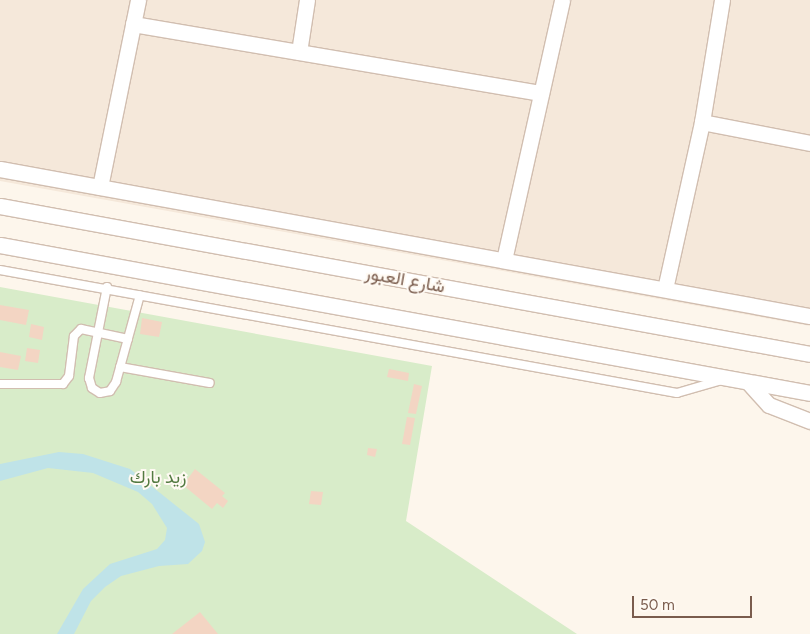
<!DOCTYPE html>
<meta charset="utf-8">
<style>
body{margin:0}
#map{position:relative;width:810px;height:634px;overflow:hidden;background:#fdf6ec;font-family:Figtree,Vazirmatn,sans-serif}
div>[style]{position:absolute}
.residential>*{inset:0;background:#f5e8da}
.green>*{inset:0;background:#d8ecc9}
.water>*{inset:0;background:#bfe3e8}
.building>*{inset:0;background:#f3d5c3}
.roads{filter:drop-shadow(1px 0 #d1beb0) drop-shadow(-1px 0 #d1beb0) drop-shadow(0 1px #d1beb0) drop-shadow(0 -1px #d1beb0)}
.service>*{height:8px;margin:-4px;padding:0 4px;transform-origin:4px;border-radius:4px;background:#fff}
.minor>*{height:15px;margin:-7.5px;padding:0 7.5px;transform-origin:7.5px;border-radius:7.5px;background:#fff}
span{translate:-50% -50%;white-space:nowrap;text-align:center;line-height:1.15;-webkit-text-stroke:4px #fffaf3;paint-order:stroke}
.street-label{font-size:18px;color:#7a5c4d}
.park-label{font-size:18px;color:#537a41}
.scale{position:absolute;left:632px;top:596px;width:120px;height:22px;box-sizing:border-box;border:2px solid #7a5c4d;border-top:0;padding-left:6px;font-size:15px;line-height:18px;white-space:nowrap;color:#7a5c4d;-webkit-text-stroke:4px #fffaf3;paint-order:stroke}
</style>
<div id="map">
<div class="residential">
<div style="clip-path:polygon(0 0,810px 0,810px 326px,0 181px)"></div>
</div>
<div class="green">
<div style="clip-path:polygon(0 287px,432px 366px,406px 521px,577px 634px,0 634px)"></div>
</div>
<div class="water">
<div style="clip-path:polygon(59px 452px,83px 454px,130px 469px,199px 524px,205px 542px,202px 551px,188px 564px,159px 566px,121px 576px,105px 587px,91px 601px,74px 634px,57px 634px,83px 589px,110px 564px,157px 549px,165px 540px,167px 528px,152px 504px,138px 492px,93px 473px,48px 468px,0 481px,0 464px)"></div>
</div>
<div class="building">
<div style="clip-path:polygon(0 305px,29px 310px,26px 325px,0 320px)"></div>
<div style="clip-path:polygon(142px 318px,162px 322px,159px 337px,140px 334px)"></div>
<div style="clip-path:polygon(31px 324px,44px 327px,42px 340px,29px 337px)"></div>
<div style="clip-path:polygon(27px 348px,40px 350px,38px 363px,25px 361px)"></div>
<div style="clip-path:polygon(0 352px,21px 356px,18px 370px,0 367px)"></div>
<div style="clip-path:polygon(389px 369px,409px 373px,408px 381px,387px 377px)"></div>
<div style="clip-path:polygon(414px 384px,422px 386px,416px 414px,408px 413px)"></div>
<div style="clip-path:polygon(407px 417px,415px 418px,410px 445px,402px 444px)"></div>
<div style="clip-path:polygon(368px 448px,377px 449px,375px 457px,367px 455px)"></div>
<div style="clip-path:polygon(195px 469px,225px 493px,222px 496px,228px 501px,223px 508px,217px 503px,212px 509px,183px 485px)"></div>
<div style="clip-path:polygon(311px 491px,323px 492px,321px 505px,309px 504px)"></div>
<div style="clip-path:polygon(200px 612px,218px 634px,172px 634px)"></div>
</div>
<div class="roads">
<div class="service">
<div style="left:0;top:270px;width:688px;rotate:10.3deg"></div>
<div style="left:677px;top:393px;width:47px;rotate:-16.1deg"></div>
<div style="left:107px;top:287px;width:93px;rotate:101.2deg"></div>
<div style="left:89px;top:378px;width:10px;rotate:73deg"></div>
<div style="left:92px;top:388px;width:9px;rotate:32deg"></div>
<div style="left:100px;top:393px;width:10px;rotate:-11deg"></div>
<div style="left:110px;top:391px;width:11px;rotate:-56deg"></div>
<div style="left:116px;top:382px;width:90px;rotate:-74.6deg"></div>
<div style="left:120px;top:367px;width:91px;rotate:10.1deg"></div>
<div style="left:0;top:384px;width:63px"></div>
<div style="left:63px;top:384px;width:10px;rotate:-53deg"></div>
<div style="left:69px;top:376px;width:40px;rotate:-82.9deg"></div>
<div style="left:74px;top:336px;width:10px;rotate:-45deg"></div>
<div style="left:81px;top:329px;width:48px;rotate:12deg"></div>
</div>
<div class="minor">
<div style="left:133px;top:24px;width:414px;rotate:9.6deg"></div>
<div style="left:299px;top:52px;width:53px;rotate:-81.3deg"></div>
<div style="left:702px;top:122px;width:110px;rotate:11deg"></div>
<div style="left:0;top:169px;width:823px;rotate:10.29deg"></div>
<div style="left:100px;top:187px;width:191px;rotate:-78.5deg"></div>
<div style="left:0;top:206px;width:823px;rotate:10.35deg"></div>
<div style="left:0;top:245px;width:823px;rotate:10.35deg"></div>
<div style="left:504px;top:260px;width:266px;rotate:-77.4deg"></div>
<div style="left:665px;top:289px;width:171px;rotate:-77.5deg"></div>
<div style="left:702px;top:122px;width:124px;rotate:-80.7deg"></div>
<div style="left:748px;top:382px;width:31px;rotate:48deg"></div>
<div style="left:769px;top:405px;width:44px;rotate:21.3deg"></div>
</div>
</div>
<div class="street-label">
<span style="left:405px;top:280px;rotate:10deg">شارع العبور</span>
</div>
<div class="park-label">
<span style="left:158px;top:477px">زيد بارك</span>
</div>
<div class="scale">50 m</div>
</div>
